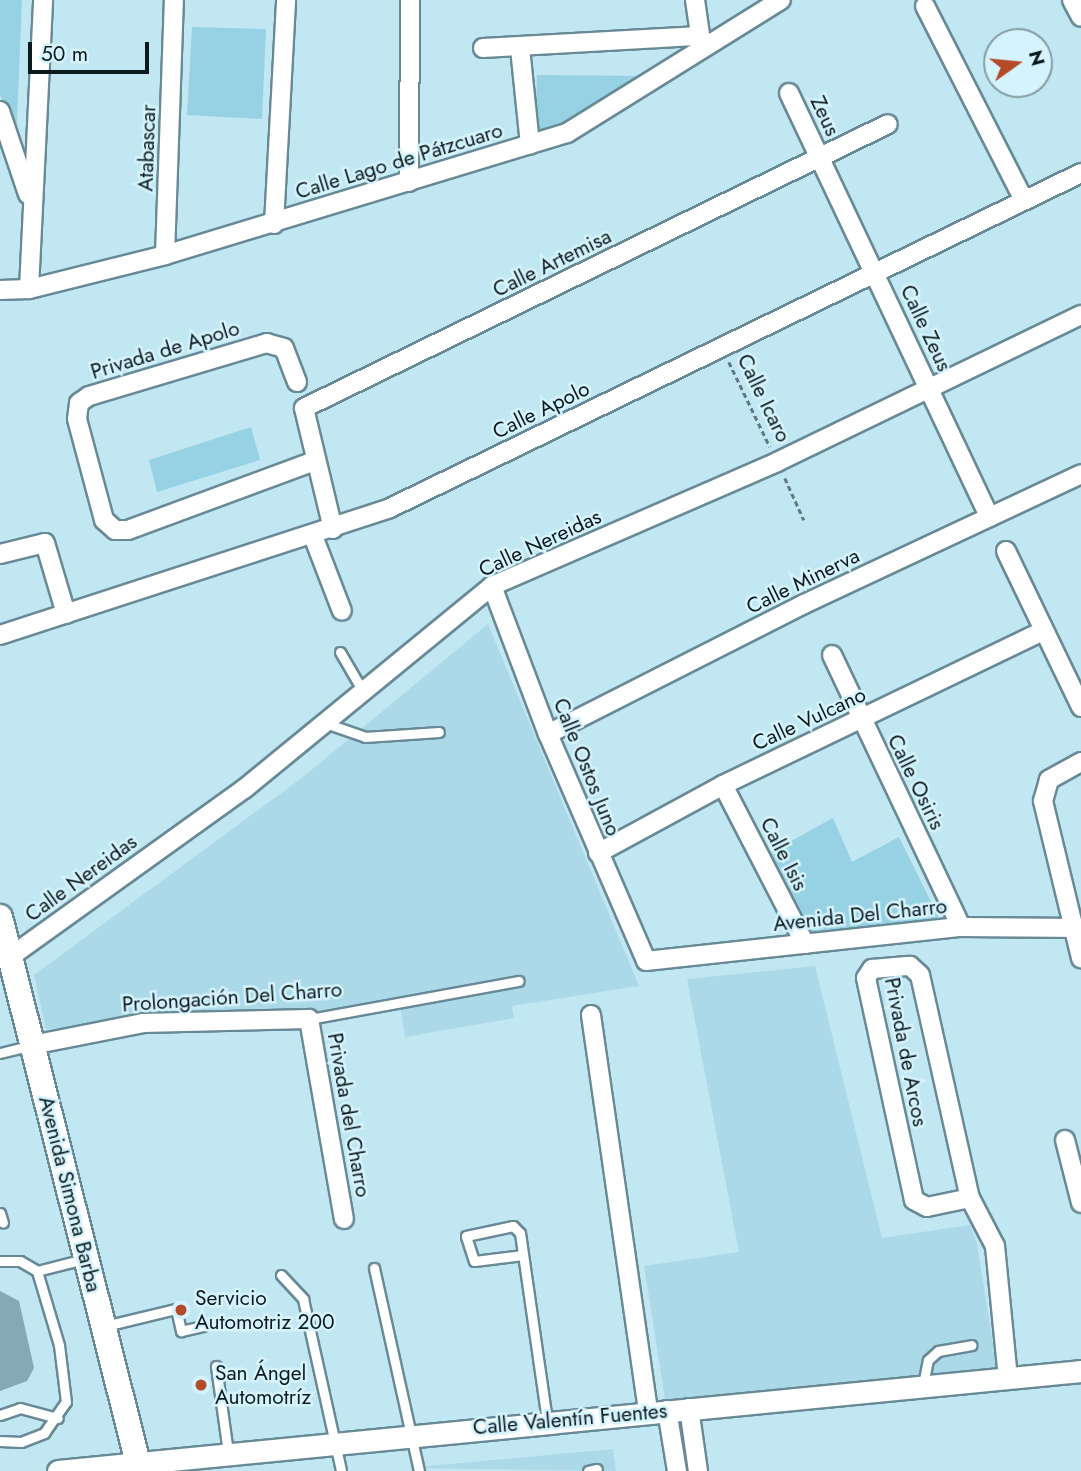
<!DOCTYPE html>
<meta charset="utf-8">
<style>
body{margin:0}
#map{position:relative;width:1081px;height:1471px;overflow:hidden;background:#c1e7f3;font-family:Jost,sans-serif}
div>[style]{position:absolute}
.built>*{inset:0;background:#acd9e8}
.green>*{inset:0;background:#97d1e4}
.building>*{inset:0;background:#85a9b5}
.path>*{height:2.5px;margin-top:-1.25px;transform-origin:0;background:repeating-linear-gradient(90deg,#607981 0 5px,transparent 0 8.5px)}
.roads{filter:drop-shadow(2px 0 #688a96) drop-shadow(-2px 0 #688a96) drop-shadow(0 2px #688a96) drop-shadow(0 -2px #688a96)}
.service>*{height:9px;margin:-4.5px;padding:0 4.5px;transform-origin:4.5px;border-radius:4.5px;background:#fff}
.minor>*{height:18px;margin:-9px;padding:0 9px;transform-origin:9px;border-radius:9px;background:#fff}
.tertiary>*{height:21px;margin:-10.5px;padding:0 10.5px;transform-origin:10.5px;border-radius:10.5px;background:#fff}
.secondary>*{height:24px;margin:-12px;padding:0 12px;transform-origin:12px;border-radius:12px;background:#fff}
.dots>*{width:19px;height:19px;translate:-50% -50%;box-sizing:border-box;border:4px solid #d5f3fd;border-radius:50%}
span{translate:-50% -50%;white-space:nowrap;text-align:center;line-height:1.15;-webkit-text-stroke:5px #d5f3fd;paint-order:stroke}
.street-label{font-size:21px;color:#0c1a1e}
.poi-label{font-size:21px;color:#0c1a1e}
.left{translate:0 -50%;text-align:left}
.north{position:absolute;left:983px;top:28px;width:70px;height:70px;box-sizing:border-box;background:#d5f3fd;border:2px solid #859ca4;border-radius:50%;rotate:75deg;font-size:19px;font-weight:700;line-height:28px;text-align:center;color:#0c1a1e}
.north::after{content:'';display:block;margin:auto;width:24px;height:32px;background:#b34b29;clip-path:polygon(50% 0,100% 100%,50% 72%,0 100%)}
.scale{position:absolute;left:28px;top:42px;width:121px;height:32px;box-sizing:border-box;border:4px solid #0c1a1e;border-top:0;padding-left:9px;font-size:21px;line-height:24px;white-space:nowrap;color:#0c1a1e;-webkit-text-stroke:5px #d5f3fd;paint-order:stroke}
</style>
<div id="map">
<div class="built">
<div style="clip-path:polygon(488px 624px,639px 986px,512px 1006px,514px 1018px,405px 1037px,399px 998px,286px 1019px,192px 1018px,46px 1029px,34px 975px,303px 777px)"></div>
<div style="clip-path:polygon(815px 966px,882px 1238px,970px 1225px,977px 1244px,997px 1369px,666px 1405px,644px 1266px,739px 1252px,687px 979px)"></div>
<div style="clip-path:polygon(613px 1449px,616px 1471px,407px 1468px)"></div>
</div>
<div class="green">
<div style="clip-path:polygon(0 0,22px 0,16px 143px,0 94px)"></div>
<div style="clip-path:polygon(192px 27px,266px 29px,262px 119px,187px 115px)"></div>
<div style="clip-path:polygon(537px 75px,649px 76px,576px 124px,535px 136px)"></div>
<div style="clip-path:polygon(251px 427px,260px 460px,157px 492px,149px 460px)"></div>
<div style="clip-path:polygon(833px 818px,852px 862px,899px 837px,939px 918px,814px 935px,771px 852px)"></div>
</div>
<div class="building">
<div style="clip-path:polygon(0 1291px,19px 1301px,34px 1368px,27px 1381px,0 1391px)"></div>
</div>
<div class="path">
<div style="left:729px;top:362px;width:94px;rotate:64.2deg"></div>
<div style="left:785px;top:478px;width:46px;rotate:65.7deg"></div>
</div>
<div class="roads">
<div class="service">
<div style="left:340px;top:652px;width:48px;rotate:59.7deg"></div>
<div style="left:328px;top:724px;width:39px;rotate:19deg"></div>
<div style="left:365px;top:737px;width:74px;rotate:-3.9deg"></div>
<div style="left:309px;top:1019px;width:213px;rotate:-10.3deg"></div>
<div style="left:0;top:1053px;width:33px;rotate:-14deg"></div>
<div style="left:0;top:1213px;width:10px;rotate:73deg"></div>
<div style="left:523px;top:1255px;width:49px;rotate:173deg"></div>
<div style="left:474px;top:1261px;width:26px;rotate:-108deg"></div>
<div style="left:466px;top:1236px;width:48px;rotate:-12deg"></div>
<div style="left:513px;top:1226px;width:10px;rotate:45deg"></div>
<div style="left:520px;top:1233px;width:190px;rotate:81.8deg"></div>
<div style="left:0;top:1261px;width:20px"></div>
<div style="left:20px;top:1261px;width:20px;rotate:30deg"></div>
<div style="left:37px;top:1271px;width:49px;rotate:-14.3deg"></div>
<div style="left:374px;top:1268px;width:208px;rotate:77.5deg"></div>
<div style="left:281px;top:1275px;width:33px;rotate:47deg"></div>
<div style="left:303px;top:1299px;width:176px;rotate:77.5deg"></div>
<div style="left:105px;top:1326px;width:73px;rotate:-13.5deg"></div>
<div style="left:176px;top:1309px;width:23px;rotate:77deg"></div>
<div style="left:181px;top:1331px;width:22px;rotate:-13deg"></div>
<div style="left:216px;top:1366px;width:88px;rotate:82.1deg"></div>
<div style="left:923px;top:1385px;width:25px;rotate:-79deg"></div>
<div style="left:928px;top:1360px;width:13px;rotate:-42deg"></div>
<div style="left:938px;top:1351px;width:34px;rotate:-10deg"></div>
<div style="left:0;top:1415px;width:21px;rotate:-19deg"></div>
<div style="left:20px;top:1408px;width:39px;rotate:15deg"></div>
<div style="left:0;top:1441px;width:21px;rotate:3deg"></div>
<div style="left:21px;top:1442px;width:25px;rotate:-21deg"></div>
<div style="left:44px;top:1433px;width:38px;rotate:-55deg"></div>
<div style="left:66px;top:1402px;width:57px;rotate:-97deg"></div>
<div style="left:59px;top:1345px;width:77px;rotate:-106.6deg"></div>
<div style="left:588px;top:1471px;width:9px;rotate:-13deg"></div>
</div>
<div class="minor">
<div style="left:695px;top:0;width:49px;rotate:81.7deg"></div>
<div style="left:1072px;top:0;width:19px;rotate:62deg"></div>
<div style="left:925px;top:6px;width:218px;rotate:63deg"></div>
<div style="left:483px;top:48px;width:217px;rotate:-3.2deg"></div>
<div style="left:520px;top:48px;width:97px;rotate:84.1deg"></div>
<div style="left:789px;top:93px;width:469px;rotate:64.7deg"></div>
<div style="left:0;top:111px;width:88px;rotate:71.4deg"></div>
<div style="left:409px;top:182px;width:182px;rotate:-89.7deg"></div>
<div style="left:274px;top:224px;width:224px;rotate:-86.9deg"></div>
<div style="left:165px;top:255px;width:255px;rotate:-88deg"></div>
<div style="left:29px;top:289px;width:289px;rotate:-87.2deg"></div>
<div style="left:0;top:290px;width:29px;rotate:-2deg"></div>
<div style="left:29px;top:289px;width:140px;rotate:-14deg"></div>
<div style="left:165px;top:255px;width:420px;rotate:-16.9deg"></div>
<div style="left:567px;top:133px;width:252px;rotate:-31.9deg"></div>
<div style="left:297px;top:382px;width:36px;rotate:-111deg"></div>
<div style="left:284px;top:348px;width:18px;rotate:-164deg"></div>
<div style="left:267px;top:343px;width:186px;rotate:163.4deg"></div>
<div style="left:89px;top:396px;width:12px;rotate:145deg"></div>
<div style="left:79px;top:403px;width:16px;rotate:97deg"></div>
<div style="left:77px;top:419px;width:105px;rotate:75deg"></div>
<div style="left:104px;top:520px;width:15px;rotate:42deg"></div>
<div style="left:115px;top:530px;width:13px"></div>
<div style="left:128px;top:530px;width:199px;rotate:-20.3deg"></div>
<div style="left:333px;top:529px;width:124px;rotate:-103.5deg"></div>
<div style="left:304px;top:408px;width:649px;rotate:-25.93deg"></div>
<div style="left:313px;top:536px;width:80px;rotate:68.9deg"></div>
<div style="left:1006px;top:551px;width:173px;rotate:64.3deg"></div>
<div style="left:0;top:554px;width:46px;rotate:-13.7deg"></div>
<div style="left:45px;top:543px;width:74px;rotate:73.5deg"></div>
<div style="left:492px;top:586px;width:158px;rotate:69.3deg"></div>
<div style="left:548px;top:734px;width:247px;rotate:66.6deg"></div>
<div style="left:646px;top:961px;width:317px;rotate:-6.2deg"></div>
<div style="left:961px;top:927px;width:120px;rotate:0.5deg"></div>
<div style="left:0;top:635px;width:410px;rotate:-18deg"></div>
<div style="left:390px;top:508px;width:768px;rotate:-25.86deg"></div>
<div style="left:832px;top:655px;width:301px;rotate:64.6deg"></div>
<div style="left:548px;top:734px;width:287px;rotate:-26.9deg"></div>
<div style="left:804px;top:604px;width:306px;rotate:-25.1deg"></div>
<div style="left:1081px;top:762px;width:37px;rotate:151deg"></div>
<div style="left:1049px;top:780px;width:22px;rotate:106deg"></div>
<div style="left:1043px;top:801px;width:162px;rotate:76.4deg"></div>
<div style="left:723px;top:785px;width:179px;rotate:62.7deg"></div>
<div style="left:598px;top:853px;width:142px;rotate:-28.5deg"></div>
<div style="left:723px;top:785px;width:355px;rotate:-25.7deg"></div>
<div style="left:10px;top:957px;width:288px;rotate:-35.7deg"></div>
<div style="left:244px;top:789px;width:320px;rotate:-39.3deg"></div>
<div style="left:492px;top:586px;width:311px;rotate:-23.5deg"></div>
<div style="left:777px;top:462px;width:338px;rotate:-25.8deg"></div>
<div style="left:591px;top:1015px;width:401px;rotate:81.8deg"></div>
<div style="left:32px;top:1045px;width:113px;rotate:-11.2deg"></div>
<div style="left:143px;top:1023px;width:166px;rotate:-1.4deg"></div>
<div style="left:309px;top:1019px;width:203px;rotate:80.1deg"></div>
<div style="left:1065px;top:1140px;width:65px;rotate:75.7deg"></div>
<div style="left:970px;top:1198px;width:44px;rotate:168.2deg"></div>
<div style="left:927px;top:1207px;width:15px;rotate:-152deg"></div>
<div style="left:914px;top:1200px;width:227px;rotate:-102.2deg"></div>
<div style="left:866px;top:978px;width:11px;rotate:-56deg"></div>
<div style="left:872px;top:969px;width:38px;rotate:-5deg"></div>
<div style="left:910px;top:966px;width:13px;rotate:42deg"></div>
<div style="left:920px;top:975px;width:229px;rotate:77.4deg"></div>
<div style="left:970px;top:1198px;width:54px;rotate:62.5deg"></div>
<div style="left:995px;top:1246px;width:133px;rotate:84.4deg"></div>
<div style="left:689px;top:1408px;width:64px;rotate:81.9deg"></div>
<div style="left:667px;top:1410px;width:62px;rotate:80.7deg"></div>
</div>
<div class="tertiary">
<div style="left:58px;top:1471px;width:1028px;rotate:-5.58deg"></div>
</div>
<div class="secondary">
<div style="left:0;top:917px;width:571px;rotate:75.82deg"></div>
</div>
</div>
<div class="dots">
<div style="left:181px;top:1310px;background:#b34b29"></div>
<div style="left:201px;top:1385px;background:#b34b29"></div>
</div>
<div class="street-label">
<span style="left:825px;top:116px;rotate:65deg">Zeus</span>
<span style="left:147px;top:148px;rotate:-88deg">Atabascar</span>
<span style="left:399px;top:161px;rotate:-17deg">Calle Lago de Pátzcuaro</span>
<span style="left:552px;top:263px;rotate:-26deg">Calle Artemisa</span>
<span style="left:926px;top:328px;rotate:65deg">Calle Zeus</span>
<span style="left:165px;top:350px;rotate:-17deg">Privada de Apolo</span>
<span style="left:764px;top:398px;rotate:64deg">Calle Icaro</span>
<span style="left:541px;top:410px;rotate:-26deg">Calle Apolo</span>
<span style="left:540px;top:543px;rotate:-25deg">Calle Nereidas</span>
<span style="left:803px;top:581px;rotate:-26deg">Calle Minerva</span>
<span style="left:809px;top:719px;rotate:-25deg">Calle Vulcano</span>
<span style="left:587px;top:767px;rotate:68deg">Calle Ostos Juno</span>
<span style="left:916px;top:782px;rotate:64deg">Calle Osiris</span>
<span style="left:784px;top:854px;rotate:63deg">Calle Isis</span>
<span style="left:81px;top:878px;rotate:-36deg">Calle Nereidas</span>
<span style="left:860px;top:915px;rotate:-6deg">Avenida Del Charro</span>
<span style="left:232px;top:997px;rotate:-4deg">Prolongación Del Charro</span>
<span style="left:906px;top:1052px;rotate:79deg">Privada de Arcos</span>
<span style="left:349px;top:1115px;rotate:80deg">Privada del Charro</span>
<span style="left:70px;top:1194px;rotate:76deg">Avenida Simona Barba</span>
<span style="left:570px;top:1419px;rotate:-5deg">Calle Valentín Fuentes</span>
</div>
<div class="poi-label">
<span class="left" style="left:195px;top:1310px">Servicio<br>Automotriz 200</span>
<span class="left" style="left:215px;top:1385px">San Ángel<br>Automotríz</span>
</div>
<div class="north">N</div>
<div class="scale">50 m</div>
</div>
